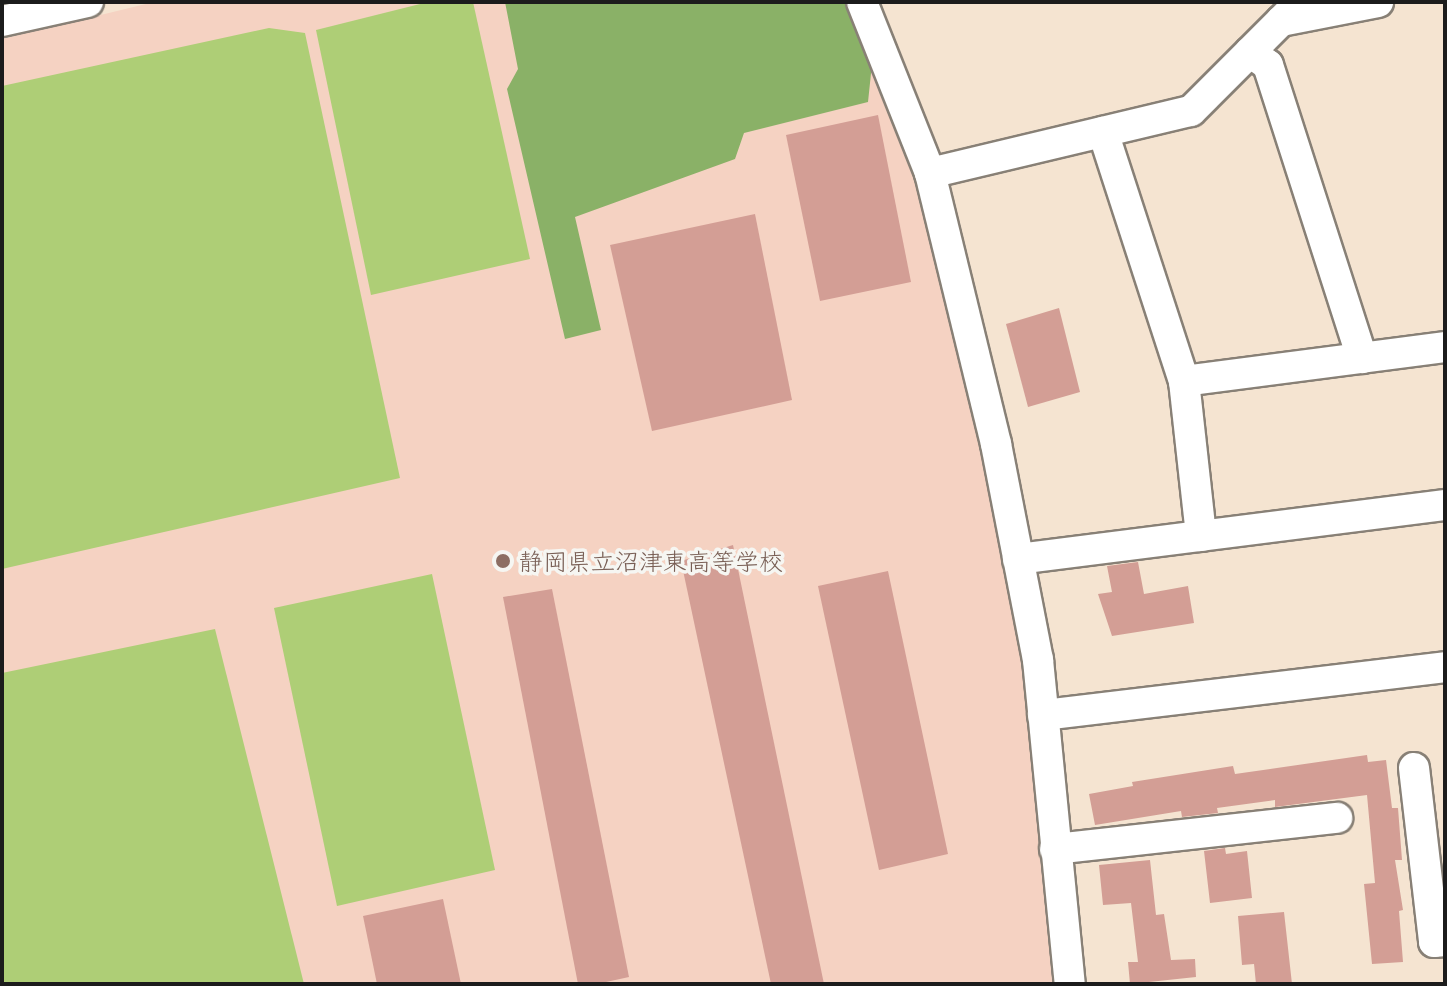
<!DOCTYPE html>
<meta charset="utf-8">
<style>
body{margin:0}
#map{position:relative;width:1447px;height:986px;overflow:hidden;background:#f5e4d1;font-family:Mali,"Klee One",sans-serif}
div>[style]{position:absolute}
.built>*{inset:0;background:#f5d2c2}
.green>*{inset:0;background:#aece76}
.forest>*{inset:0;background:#8ab167}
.building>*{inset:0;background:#d39e95}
.roads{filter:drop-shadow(2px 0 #888076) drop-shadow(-2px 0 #888076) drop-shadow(0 2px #888076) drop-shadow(0 -2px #888076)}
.minor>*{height:30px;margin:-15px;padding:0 15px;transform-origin:15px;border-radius:15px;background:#fff}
.dots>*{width:22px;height:22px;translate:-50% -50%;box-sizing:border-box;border:4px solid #f6f6f2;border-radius:50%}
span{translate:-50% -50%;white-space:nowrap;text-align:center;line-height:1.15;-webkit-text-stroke:7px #f6f6f2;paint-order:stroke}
.education-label{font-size:24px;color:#785e54}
.left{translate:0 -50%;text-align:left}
.frame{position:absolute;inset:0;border:4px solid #1c1c1c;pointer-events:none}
</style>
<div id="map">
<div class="built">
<div style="clip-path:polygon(154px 2px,843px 2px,914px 174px,985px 457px,1024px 664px,1056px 984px,2px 984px,2px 39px)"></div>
</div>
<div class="green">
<div style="clip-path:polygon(428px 2px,473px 2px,530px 259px,371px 295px,316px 30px)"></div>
<div style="clip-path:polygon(269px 28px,305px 33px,400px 478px,2px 569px,2px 86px)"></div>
<div style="clip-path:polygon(432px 574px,495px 870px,337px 906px,274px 608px)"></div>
<div style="clip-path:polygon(215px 629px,304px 984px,2px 984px,2px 673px)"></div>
</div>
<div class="forest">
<div style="clip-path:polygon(505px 2px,845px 2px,872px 64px,868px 102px,744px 133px,735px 159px,575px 217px,601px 330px,565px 339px,507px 89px,518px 69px)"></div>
</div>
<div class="building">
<div style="clip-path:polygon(878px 115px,911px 282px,820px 301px,786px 135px)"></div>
<div style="clip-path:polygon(755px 214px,792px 400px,652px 431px,610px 245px)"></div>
<div style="clip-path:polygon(1059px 308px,1080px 392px,1028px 407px,1006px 324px)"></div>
<div style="clip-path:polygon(733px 545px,824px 984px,771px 984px,681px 561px)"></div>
<div style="clip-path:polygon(1138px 562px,1144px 594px,1188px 586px,1194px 623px,1112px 636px,1098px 594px,1112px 592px,1107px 566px)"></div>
<div style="clip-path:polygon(888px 571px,948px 854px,879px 870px,818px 586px)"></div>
<div style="clip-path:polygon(552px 589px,629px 977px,597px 984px,578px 984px,503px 597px)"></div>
<div style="clip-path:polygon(1367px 755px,1368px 762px,1386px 760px,1392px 808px,1398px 808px,1402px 860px,1395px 860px,1403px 910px,1399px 911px,1403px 962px,1372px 964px,1364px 884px,1375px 883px,1367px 795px,1275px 807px,1275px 800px,1217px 808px,1218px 813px,1182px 817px,1181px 811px,1095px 825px,1089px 794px,1133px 786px,1132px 782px,1233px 766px,1235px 774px)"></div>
<div style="clip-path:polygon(1225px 848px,1226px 854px,1247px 851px,1252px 898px,1210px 903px,1204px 851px)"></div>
<div style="clip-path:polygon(1150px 860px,1156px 915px,1164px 914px,1171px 960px,1195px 959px,1196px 977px,1130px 984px,1128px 962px,1138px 962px,1131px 903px,1103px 905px,1099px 865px)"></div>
<div style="clip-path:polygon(443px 899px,461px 984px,377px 984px,363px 916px)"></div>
<div style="clip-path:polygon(1284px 912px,1292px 984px,1256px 984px,1254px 964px,1242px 965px,1238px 916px)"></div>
</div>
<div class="roads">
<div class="minor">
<div style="left:862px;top:2px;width:184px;rotate:68.3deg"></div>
<div style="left:930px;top:173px;width:279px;rotate:76.3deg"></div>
<div style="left:996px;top:444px;width:220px;rotate:79deg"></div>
<div style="left:1038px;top:660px;width:326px;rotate:84.4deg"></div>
<div style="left:2px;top:21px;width:88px;rotate:-12.5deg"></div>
<div style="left:1281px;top:21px;width:99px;rotate:-11.1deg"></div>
<div style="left:1250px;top:52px;width:22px;rotate:36deg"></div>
<div style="left:1268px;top:65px;width:308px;rotate:72.2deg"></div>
<div style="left:1103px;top:132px;width:262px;rotate:72deg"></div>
<div style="left:1184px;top:381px;width:156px;rotate:83.7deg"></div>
<div style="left:930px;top:173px;width:268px;rotate:-13.4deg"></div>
<div style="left:1191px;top:111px;width:154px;rotate:-45deg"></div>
<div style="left:1184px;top:381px;width:263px;rotate:-7.4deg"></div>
<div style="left:1018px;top:559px;width:430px;rotate:-7.2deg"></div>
<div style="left:1043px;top:715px;width:405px;rotate:-6.8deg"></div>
<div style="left:1414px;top:768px;width:175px;rotate:83.4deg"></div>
<div style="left:1434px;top:942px;width:11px;rotate:-5deg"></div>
<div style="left:1055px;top:849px;width:284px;rotate:-6.3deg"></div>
</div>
</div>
<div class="dots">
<div style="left:503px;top:561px;background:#8d6e63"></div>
</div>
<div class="education-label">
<span class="left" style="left:519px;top:561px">静岡県立沼津東高等学校</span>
</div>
<div class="frame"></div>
</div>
